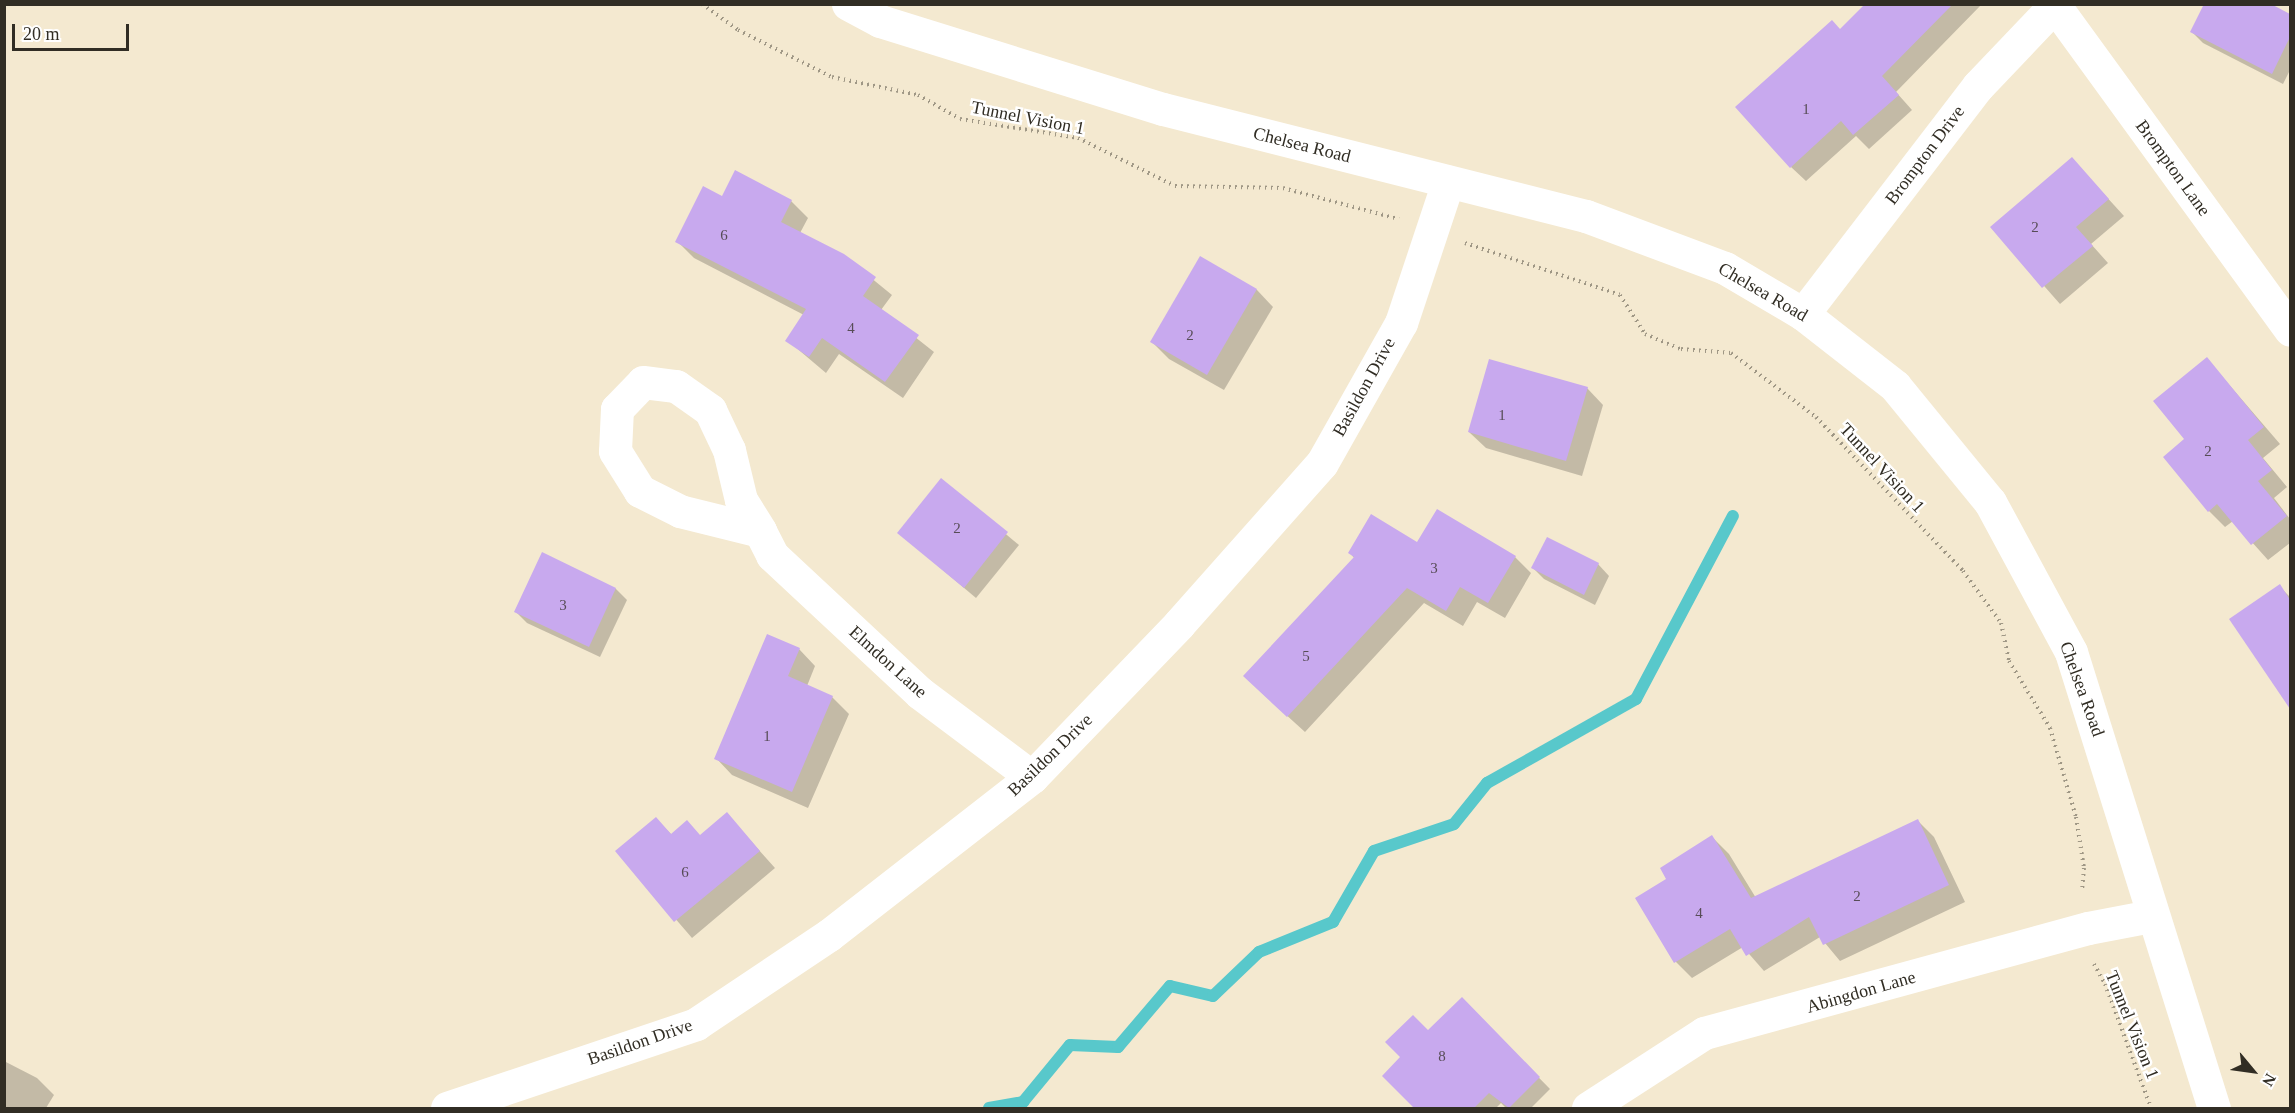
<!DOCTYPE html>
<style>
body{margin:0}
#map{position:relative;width:2295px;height:1113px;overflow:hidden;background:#f4e9d0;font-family:"Times New Roman",serif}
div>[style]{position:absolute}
.shadow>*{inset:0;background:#0003}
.stream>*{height:12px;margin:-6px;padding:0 6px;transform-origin:6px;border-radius:6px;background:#58c8cb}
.building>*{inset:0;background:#c8a9ee}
.path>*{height:4px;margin-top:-2px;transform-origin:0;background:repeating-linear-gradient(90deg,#9f9785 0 1.5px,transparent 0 6px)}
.minor>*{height:33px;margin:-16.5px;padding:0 16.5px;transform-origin:16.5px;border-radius:16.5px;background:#fff}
span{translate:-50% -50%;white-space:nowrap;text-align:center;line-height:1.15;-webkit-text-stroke:5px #fff;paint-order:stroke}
.number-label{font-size:15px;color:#574c56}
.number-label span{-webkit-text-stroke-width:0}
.street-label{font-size:18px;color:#312d24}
.frame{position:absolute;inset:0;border:6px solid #312d24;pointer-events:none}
.north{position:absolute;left:2223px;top:1041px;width:60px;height:60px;-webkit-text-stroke:4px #fff;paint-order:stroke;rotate:119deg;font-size:16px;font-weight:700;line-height:24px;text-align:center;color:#312d24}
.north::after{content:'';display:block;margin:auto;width:21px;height:27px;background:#312d24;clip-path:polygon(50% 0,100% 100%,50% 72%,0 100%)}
.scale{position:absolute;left:12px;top:24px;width:117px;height:27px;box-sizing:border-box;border:3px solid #312d24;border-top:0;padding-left:8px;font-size:18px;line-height:21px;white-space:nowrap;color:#312d24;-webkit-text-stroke:4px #fff;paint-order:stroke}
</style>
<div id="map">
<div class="shadow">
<div style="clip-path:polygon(1867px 4px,1982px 4px,1896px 92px,1912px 110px,1869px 149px,1856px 136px,1806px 181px,1791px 167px,1841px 31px)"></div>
<div style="clip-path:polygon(2268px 4px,2290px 16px,2290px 70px,2283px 84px,2203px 43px,2192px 32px)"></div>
<div style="clip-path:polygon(2072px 159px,2124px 216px,2091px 244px,2108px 263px,2060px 304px,1992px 227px)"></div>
<div style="clip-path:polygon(723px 198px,791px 201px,808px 218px,800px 233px,843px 255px,892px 295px,881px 310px,934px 352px,903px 398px,839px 354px,826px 373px,787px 340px,804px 315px,694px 258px,677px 241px)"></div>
<div style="clip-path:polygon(1201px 258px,1257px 290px,1273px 307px,1224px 390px,1169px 359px,1152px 342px)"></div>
<div style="clip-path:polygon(2207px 359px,2280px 444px,2263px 458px,2287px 487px,2274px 498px,2290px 519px,2290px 543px,2268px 560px,2233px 521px,2225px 527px,2209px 511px,2186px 439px)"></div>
<div style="clip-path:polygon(1587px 388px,1603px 405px,1582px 476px,1486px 448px,1469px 432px)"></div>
<div style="clip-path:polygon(941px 480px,1019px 545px,976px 598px,899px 533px)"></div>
<div style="clip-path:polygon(1350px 553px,1515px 557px,1531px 573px,1505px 618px,1477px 602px,1463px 626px,1424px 603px,1305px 732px,1262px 693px,1355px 559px)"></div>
<div style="clip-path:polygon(543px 554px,616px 589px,627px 600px,600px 657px,527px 623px,516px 612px)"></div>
<div style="clip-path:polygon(1598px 564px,1609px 576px,1595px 605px,1544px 579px,1533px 568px)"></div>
<div style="clip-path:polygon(2279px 586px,2290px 597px,2290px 707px,2231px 620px)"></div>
<div style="clip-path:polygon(799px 649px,815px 666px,807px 686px,832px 697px,849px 714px,808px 808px,732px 775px,716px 758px)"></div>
<div style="clip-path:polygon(727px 814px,775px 868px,692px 938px,617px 851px,656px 819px,672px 835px,701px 836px)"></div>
<div style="clip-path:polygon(1918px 821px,1934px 837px,1965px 902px,1840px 961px,1820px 937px,1764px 971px,1743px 947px,1692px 978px,1676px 962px,1669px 880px,1712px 837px,1729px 854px,1756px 898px)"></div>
<div style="clip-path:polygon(1462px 999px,1550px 1089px,1531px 1108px,1506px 1108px,1501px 1103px,1496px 1108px,1416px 1108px,1384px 1076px)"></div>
<div style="clip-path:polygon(4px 1061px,37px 1078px,54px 1095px,46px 1108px,4px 1108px)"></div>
</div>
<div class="stream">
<div style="left:989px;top:1108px;width:35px;rotate:-10deg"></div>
<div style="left:1023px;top:1102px;width:74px;rotate:-50.5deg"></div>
<div style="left:1070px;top:1045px;width:48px;rotate:2.4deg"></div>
<div style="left:1118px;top:1047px;width:80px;rotate:-49.6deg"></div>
<div style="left:1170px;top:986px;width:44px;rotate:13.1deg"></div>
<div style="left:1213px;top:996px;width:64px;rotate:-43.7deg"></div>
<div style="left:1259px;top:952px;width:80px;rotate:-22.1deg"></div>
<div style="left:1333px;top:922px;width:82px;rotate:-60deg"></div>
<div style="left:1374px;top:851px;width:84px;rotate:-18.6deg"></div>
<div style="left:1454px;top:824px;width:53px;rotate:-51.2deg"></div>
<div style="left:1487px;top:783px;width:171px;rotate:-29.4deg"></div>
<div style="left:1636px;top:699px;width:207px;rotate:-62.1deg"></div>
</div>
<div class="building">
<div style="clip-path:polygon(1865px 4px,1953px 4px,1882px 76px,1899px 95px,1853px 135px,1841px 121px,1790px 168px,1735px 107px,1832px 20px,1840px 29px)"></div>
<div style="clip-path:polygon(2204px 4px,2271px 4px,2290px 14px,2290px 37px,2272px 74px,2190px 32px)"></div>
<div style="clip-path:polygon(2072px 157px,2109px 199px,2076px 227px,2093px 246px,2042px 288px,1990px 227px)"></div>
<div style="clip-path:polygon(735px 170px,792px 200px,781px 222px,844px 254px,876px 277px,863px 296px,919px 335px,885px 382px,822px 338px,809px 357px,785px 341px,806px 309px,675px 242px,703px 186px,722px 196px)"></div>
<div style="clip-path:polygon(1200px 256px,1257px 289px,1207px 375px,1150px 342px)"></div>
<div style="clip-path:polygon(2207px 357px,2264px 427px,2248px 440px,2272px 470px,2258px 481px,2287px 516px,2251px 545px,2217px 504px,2208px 512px,2163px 457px,2184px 439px,2153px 401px)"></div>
<div style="clip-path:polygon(1489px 359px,1588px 387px,1566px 461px,1468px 432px)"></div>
<div style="clip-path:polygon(941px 478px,1008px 532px,964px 588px,897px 533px)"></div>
<div style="clip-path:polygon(1437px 509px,1516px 556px,1488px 603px,1460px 587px,1446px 611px,1407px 588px,1287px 717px,1243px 676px,1354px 557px,1348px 553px,1371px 514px,1417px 542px)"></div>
<div style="clip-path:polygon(1547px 537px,1599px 563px,1584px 595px,1531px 568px)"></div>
<div style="clip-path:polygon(542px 552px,616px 588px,589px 647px,514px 612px)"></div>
<div style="clip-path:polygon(2280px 584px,2290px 600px,2290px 709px,2229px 619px)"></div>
<div style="clip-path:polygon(767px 634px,800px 648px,788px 676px,833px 696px,792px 792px,714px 759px)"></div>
<div style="clip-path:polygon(727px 812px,760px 851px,674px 922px,615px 851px,656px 817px,671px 834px,687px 820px,700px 835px)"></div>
<div style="clip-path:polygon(1918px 819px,1949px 885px,1823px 945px,1809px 917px,1746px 956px,1730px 929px,1674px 963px,1635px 898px,1666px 879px,1660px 868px,1712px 835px,1751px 898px)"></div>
<div style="clip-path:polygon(1462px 997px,1540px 1077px,1509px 1108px,1489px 1093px,1474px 1108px,1414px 1108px,1382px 1076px,1400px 1057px,1385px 1042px,1413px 1015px,1428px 1030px)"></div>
</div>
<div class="path">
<div style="left:702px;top:4px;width:44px;rotate:35.8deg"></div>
<div style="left:738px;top:30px;width:105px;rotate:26.6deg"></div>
<div style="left:832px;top:77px;width:88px;rotate:11.8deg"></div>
<div style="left:918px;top:95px;width:48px;rotate:29.7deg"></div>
<div style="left:960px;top:119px;width:120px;rotate:9.1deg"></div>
<div style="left:1078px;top:138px;width:108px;rotate:26.3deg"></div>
<div style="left:1175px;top:186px;width:108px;rotate:1.1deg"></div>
<div style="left:1283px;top:188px;width:120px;rotate:15deg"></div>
<div style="left:1465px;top:243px;width:163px;rotate:18.5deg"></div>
<div style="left:1620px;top:295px;width:46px;rotate:57.3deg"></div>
<div style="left:1645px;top:334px;width:39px;rotate:23deg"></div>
<div style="left:1681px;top:349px;width:50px;rotate:4.6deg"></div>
<div style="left:1731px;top:353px;width:106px;rotate:37deg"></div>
<div style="left:1816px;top:417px;width:213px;rotate:46.3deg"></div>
<div style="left:1963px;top:571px;width:64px;rotate:53.8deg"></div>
<div style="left:2001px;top:623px;width:39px;rotate:78deg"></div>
<div style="left:2009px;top:661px;width:79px;rotate:58.5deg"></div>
<div style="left:2050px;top:728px;width:93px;rotate:73.7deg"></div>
<div style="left:2076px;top:817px;width:52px;rotate:81.1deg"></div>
<div style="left:2084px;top:868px;width:24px;rotate:95deg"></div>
<div style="left:2094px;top:964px;width:23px;rotate:61deg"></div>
<div style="left:2105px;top:984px;width:132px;rotate:69.6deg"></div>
</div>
<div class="minor">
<div style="left:848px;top:4px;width:36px;rotate:28deg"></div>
<div style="left:880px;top:21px;width:296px;rotate:17.3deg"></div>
<div style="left:1163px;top:109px;width:436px;rotate:14.2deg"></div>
<div style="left:1586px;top:216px;width:148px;rotate:20.5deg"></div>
<div style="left:1725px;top:268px;width:91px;rotate:30.5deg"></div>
<div style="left:1803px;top:314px;width:117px;rotate:38deg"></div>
<div style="left:1895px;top:386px;width:150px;rotate:50.7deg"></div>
<div style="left:1990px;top:502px;width:170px;rotate:61.6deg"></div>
<div style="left:2071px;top:652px;width:478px;rotate:72.6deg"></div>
<div style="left:2055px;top:6px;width:400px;rotate:54deg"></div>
<div style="left:1803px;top:314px;width:287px;rotate:-52.5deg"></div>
<div style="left:1978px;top:86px;width:113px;rotate:-46.4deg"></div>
<div style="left:760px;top:531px;width:82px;rotate:-166deg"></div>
<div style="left:680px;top:511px;width:45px;rotate:-153.4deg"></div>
<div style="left:640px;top:491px;width:47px;rotate:-122deg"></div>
<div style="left:615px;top:451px;width:42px;rotate:-87.3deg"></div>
<div style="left:617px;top:409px;width:37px;rotate:-46deg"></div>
<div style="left:643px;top:382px;width:33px;rotate:7deg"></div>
<div style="left:676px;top:386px;width:42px;rotate:35.2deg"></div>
<div style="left:710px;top:410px;width:44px;rotate:64.6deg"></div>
<div style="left:729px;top:450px;width:51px;rotate:76.5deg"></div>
<div style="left:741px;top:500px;width:36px;rotate:58deg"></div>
<div style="left:760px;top:531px;width:27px;rotate:63deg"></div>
<div style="left:772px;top:555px;width:202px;rotate:43deg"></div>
<div style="left:920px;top:693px;width:140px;rotate:36.9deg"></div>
<div style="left:447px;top:1108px;width:263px;rotate:-18.6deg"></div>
<div style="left:696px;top:1024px;width:160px;rotate:-33.8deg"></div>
<div style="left:829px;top:935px;width:257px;rotate:-37.9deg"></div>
<div style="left:1032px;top:777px;width:212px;rotate:-46.1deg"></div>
<div style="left:1179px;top:624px;width:215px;rotate:-48.4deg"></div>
<div style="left:1322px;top:463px;width:161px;rotate:-60.6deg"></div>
<div style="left:1401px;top:323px;width:149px;rotate:-71.6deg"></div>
<div style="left:1588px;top:1108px;width:138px;rotate:-32.9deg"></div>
<div style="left:1704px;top:1033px;width:398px;rotate:-15.3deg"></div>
<div style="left:2088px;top:928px;width:64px;rotate:-10.8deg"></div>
</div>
<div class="number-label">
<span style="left:1806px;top:110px">1</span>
<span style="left:2035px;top:228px">2</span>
<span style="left:724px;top:236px">6</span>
<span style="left:851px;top:329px">4</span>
<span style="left:1190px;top:336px">2</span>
<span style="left:1502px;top:416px">1</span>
<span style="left:2208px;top:452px">2</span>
<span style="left:957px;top:529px">2</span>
<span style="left:1434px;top:569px">3</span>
<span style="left:563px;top:606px">3</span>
<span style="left:1306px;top:657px">5</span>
<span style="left:767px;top:737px">1</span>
<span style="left:685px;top:873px">6</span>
<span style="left:1857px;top:897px">2</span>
<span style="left:1699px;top:914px">4</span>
<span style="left:1442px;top:1057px">8</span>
</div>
<div class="street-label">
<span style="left:1028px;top:118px;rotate:11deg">Tunnel Vision 1</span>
<span style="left:1302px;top:145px;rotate:14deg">Chelsea Road</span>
<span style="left:1925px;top:155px;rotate:-53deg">Brompton Drive</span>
<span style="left:2173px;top:168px;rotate:54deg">Brompton Lane</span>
<span style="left:1763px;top:292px;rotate:30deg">Chelsea Road</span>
<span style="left:1364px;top:387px;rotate:-61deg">Basildon Drive</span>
<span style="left:1882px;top:468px;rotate:47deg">Tunnel Vision 1</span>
<span style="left:888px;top:662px;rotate:42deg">Elmdon Lane</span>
<span style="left:2082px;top:689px;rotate:70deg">Chelsea Road</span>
<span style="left:1050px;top:755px;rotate:-44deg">Basildon Drive</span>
<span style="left:1861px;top:992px;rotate:-16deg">Abingdon Lane</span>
<span style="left:2132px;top:1025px;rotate:68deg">Tunnel Vision 1</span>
<span style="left:640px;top:1042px;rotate:-19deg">Basildon Drive</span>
</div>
<div class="frame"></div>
<div class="north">N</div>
<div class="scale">20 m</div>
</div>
